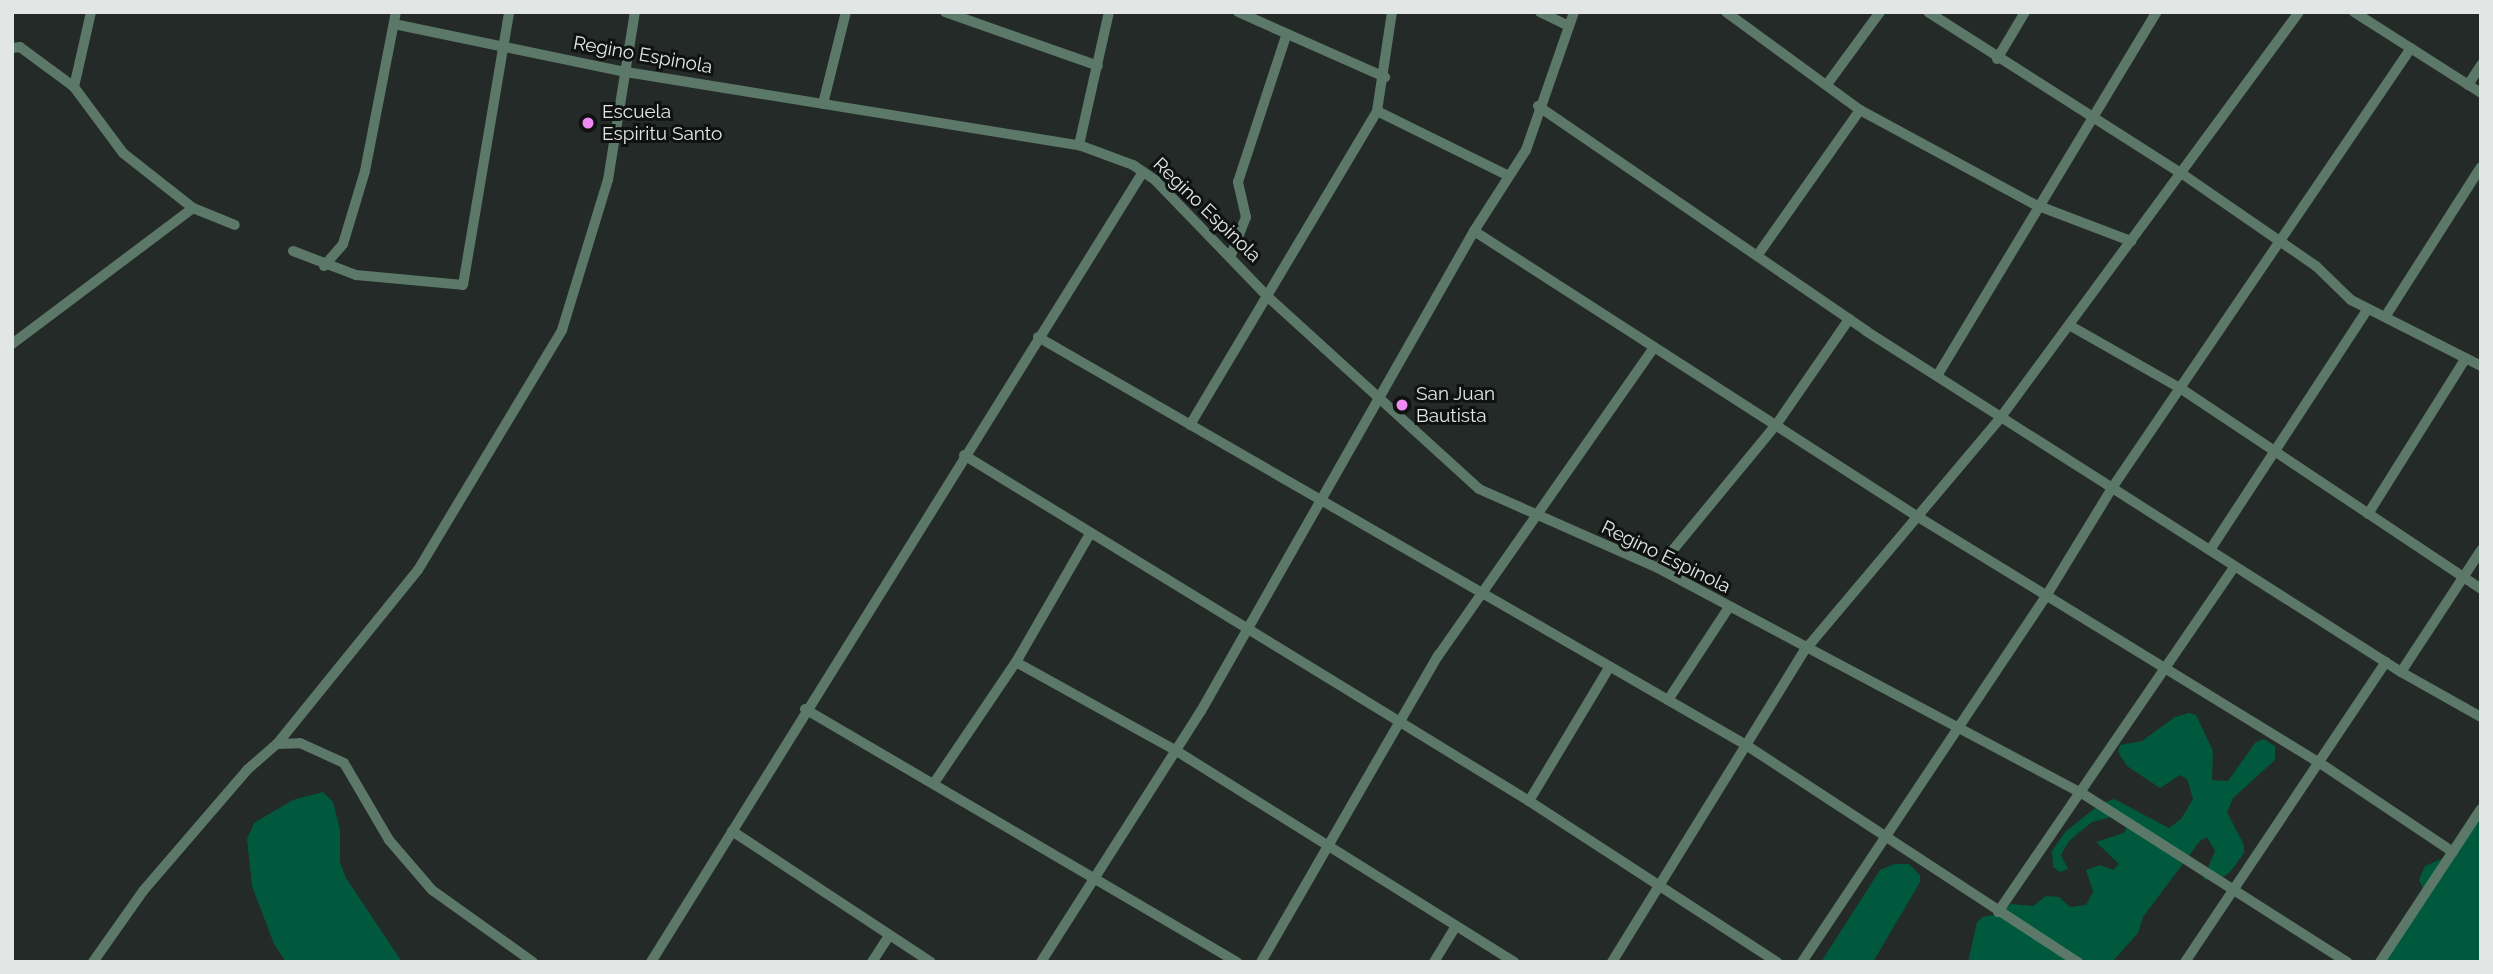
<!DOCTYPE html>
<style>
body{margin:0}
#map{position:relative;width:2493px;height:974px;overflow:hidden;background:#242a27;font-family:Raleway,sans-serif}
div>[style]{position:absolute}
.green>*{inset:0;background:#00593c}
.minor>*{height:10px;margin:-5px;padding:0 5px;transform-origin:5px;border-radius:5px;background:#5b7869}
.dots>*{width:19px;height:19px;translate:-50% -50%;box-sizing:border-box;border:4px solid #0f1211;border-radius:50%}
span{translate:-50% -50%;white-space:nowrap;text-align:center;line-height:1.15;-webkit-text-stroke:6px #0f1211;paint-order:stroke}
.street-label{font-size:19px;color:#e2e6e4}
.poi-label{font-size:19px;color:#e2e6e4}
.left{translate:0 -50%;text-align:left}
.frame{position:absolute;inset:0;border:14px solid #e2e6e4;pointer-events:none}
</style>
<div id="map">
<div class="green">
<div style="clip-path:polygon(2189px 713px,2196px 715px,2213px 751px,2212px 780px,2228px 781px,2255px 743px,2263px 739px,2275px 746px,2275px 760px,2233px 798px,2227px 812px,2244px 845px,2244px 853px,2230px 872px,2218px 881px,2203px 879px,2215px 851px,2207px 837px,2200px 841px,2143px 917px,2138px 933px,2112px 962px,1968px 962px,1977px 922px,1983px 917px,1999px 914px,2011px 904px,2033px 906px,2046px 896px,2059px 897px,2070px 907px,2086px 905px,2093px 892px,2086px 870px,2100px 865px,2113px 870px,2119px 864px,2096px 842px,2124px 833px,2127px 826px,2115px 816px,2092px 822px,2069px 841px,2061px 855px,2068px 869px,2060px 872px,2053px 867px,2052px 851px,2065px 832px,2100px 804px,2114px 799px,2169px 828px,2181px 819px,2193px 799px,2187px 779px,2180px 775px,2160px 788px,2127px 766px,2118px 752px,2120px 745px,2142px 741px,2175px 717px)"></div>
<div style="clip-path:polygon(323px 792px,333px 802px,340px 830px,340px 862px,346px 878px,402px 962px,286px 962px,274px 944px,252px 886px,247px 839px,254px 823px,293px 800px)"></div>
<div style="clip-path:polygon(2481px 812px,2481px 962px,2382px 962px,2426px 895px,2419px 880px,2425px 866px,2455px 853px)"></div>
<div style="clip-path:polygon(1894px 864px,1909px 864px,1920px 875px,1920px 882px,1873px 962px,1821px 962px,1880px 870px)"></div>
</div>
<div class="minor">
<div style="left:945px;top:12px;width:162px;rotate:19.4deg"></div>
<div style="left:1238px;top:12px;width:161px;rotate:23.9deg"></div>
<div style="left:1540px;top:12px;width:32px;rotate:26deg"></div>
<div style="left:1726px;top:12px;width:166px;rotate:36.2deg"></div>
<div style="left:1860px;top:110px;width:200px;rotate:28.4deg"></div>
<div style="left:2036px;top:205px;width:102px;rotate:20.8deg"></div>
<div style="left:1928px;top:12px;width:300px;rotate:32.5deg"></div>
<div style="left:2181px;top:173px;width:164px;rotate:34.6deg"></div>
<div style="left:2316px;top:266px;width:49px;rotate:44.2deg"></div>
<div style="left:2351px;top:300px;width:146px;rotate:26.9deg"></div>
<div style="left:2354px;top:12px;width:151px;rotate:32.5deg"></div>
<div style="left:394px;top:24px;width:237px;rotate:11.7deg"></div>
<div style="left:626px;top:72px;width:459px;rotate:9.2deg"></div>
<div style="left:1079px;top:145px;width:58px;rotate:20.3deg"></div>
<div style="left:1133px;top:165px;width:27px;rotate:34deg"></div>
<div style="left:1155px;top:180px;width:163px;rotate:46deg"></div>
<div style="left:1268px;top:297px;width:285px;rotate:42.3deg"></div>
<div style="left:1479px;top:489px;width:196px;rotate:23.8deg"></div>
<div style="left:1658px;top:568px;width:478px;rotate:28deg"></div>
<div style="left:2080px;top:792px;width:317px;rotate:32.5deg"></div>
<div style="left:12px;top:48px;width:8px;rotate:-7deg"></div>
<div style="left:20px;top:47px;width:67px;rotate:36.5deg"></div>
<div style="left:74px;top:87px;width:77px;rotate:-77.2deg"></div>
<div style="left:1997px;top:59px;width:55px;rotate:-59.2deg"></div>
<div style="left:1828px;top:83px;width:88px;rotate:-53.8deg"></div>
<div style="left:2468px;top:85px;width:24px;rotate:-57deg"></div>
<div style="left:74px;top:87px;width:82px;rotate:53.4deg"></div>
<div style="left:123px;top:153px;width:89px;rotate:38.2deg"></div>
<div style="left:193px;top:208px;width:45px;rotate:22deg"></div>
<div style="left:823px;top:104px;width:95px;rotate:-76deg"></div>
<div style="left:1538px;top:106px;width:398px;rotate:34.4deg"></div>
<div style="left:1866px;top:331px;width:634px;rotate:32.51deg"></div>
<div style="left:2401px;top:672px;width:92px;rotate:29.4deg"></div>
<div style="left:1377px;top:111px;width:147px;rotate:26.2deg"></div>
<div style="left:1079px;top:145px;width:136px;rotate:-77.3deg"></div>
<div style="left:1474px;top:231px;width:525px;rotate:32.78deg"></div>
<div style="left:1915px;top:515px;width:475px;rotate:31.5deg"></div>
<div style="left:2320px;top:763px;width:160px;rotate:33.8deg"></div>
<div style="left:293px;top:251px;width:67px;rotate:20.9deg"></div>
<div style="left:356px;top:275px;width:107px;rotate:5.3deg"></div>
<div style="left:463px;top:285px;width:277px;rotate:-80.4deg"></div>
<div style="left:1231px;top:255px;width:41px;rotate:-68.5deg"></div>
<div style="left:1246px;top:217px;width:36px;rotate:-103deg"></div>
<div style="left:1238px;top:182px;width:154px;rotate:-71.8deg"></div>
<div style="left:1757px;top:256px;width:179px;rotate:-54.8deg"></div>
<div style="left:324px;top:266px;width:29px;rotate:-49deg"></div>
<div style="left:343px;top:244px;width:76px;rotate:-73.2deg"></div>
<div style="left:365px;top:171px;width:162px;rotate:-79deg"></div>
<div style="left:2385px;top:317px;width:178px;rotate:-57.4deg"></div>
<div style="left:2069px;top:325px;width:128px;rotate:29.6deg"></div>
<div style="left:2180px;top:388px;width:362px;rotate:33.7deg"></div>
<div style="left:1038px;top:337px;width:817px;rotate:29.95deg"></div>
<div style="left:1746px;top:745px;width:397px;rotate:33.2deg"></div>
<div style="left:12px;top:344px;width:226px;rotate:-36.9deg"></div>
<div style="left:1937px;top:376px;width:425px;rotate:-58.9deg"></div>
<div style="left:1190px;top:425px;width:365px;rotate:-59.2deg"></div>
<div style="left:1377px;top:111px;width:100px;rotate:-81.4deg"></div>
<div style="left:964px;top:455px;width:663px;rotate:31.48deg"></div>
<div style="left:1529px;top:801px;width:296px;rotate:33deg"></div>
<div style="left:2368px;top:514px;width:184px;rotate:-57.9deg"></div>
<div style="left:2210px;top:550px;width:288px;rotate:-56.8deg"></div>
<div style="left:1658px;top:568px;width:185px;rotate:-50.5deg"></div>
<div style="left:1776px;top:425px;width:129px;rotate:-55.4deg"></div>
<div style="left:1016px;top:662px;width:182px;rotate:29deg"></div>
<div style="left:1175px;top:750px;width:400px;rotate:32deg"></div>
<div style="left:2401px;top:672px;width:146px;rotate:-56.7deg"></div>
<div style="left:1668px;top:700px;width:111px;rotate:-56.7deg"></div>
<div style="left:805px;top:709px;width:501px;rotate:30.36deg"></div>
<div style="left:277px;top:744px;width:224px;rotate:-51deg"></div>
<div style="left:418px;top:570px;width:280px;rotate:-59deg"></div>
<div style="left:562px;top:330px;width:157px;rotate:-73deg"></div>
<div style="left:608px;top:180px;width:170px;rotate:-80.9deg"></div>
<div style="left:934px;top:783px;width:146px;rotate:-55.9deg"></div>
<div style="left:1016px;top:662px;width:148px;rotate:-60deg"></div>
<div style="left:1529px;top:801px;width:157px;rotate:-59deg"></div>
<div style="left:732px;top:831px;width:238px;rotate:33.4deg"></div>
<div style="left:1998px;top:912px;width:419px;rotate:-55.6deg"></div>
<div style="left:93px;top:962px;width:87px;rotate:-54.8deg"></div>
<div style="left:143px;top:891px;width:161px;rotate:-49.3deg"></div>
<div style="left:248px;top:769px;width:38px;rotate:-41deg"></div>
<div style="left:277px;top:744px;width:23px;rotate:-2deg"></div>
<div style="left:300px;top:743px;width:48px;rotate:24.4deg"></div>
<div style="left:344px;top:763px;width:89px;rotate:59.7deg"></div>
<div style="left:389px;top:840px;width:66px;rotate:49.3deg"></div>
<div style="left:432px;top:890px;width:124px;rotate:35.5deg"></div>
<div style="left:651px;top:962px;width:931px;rotate:-58.09deg"></div>
<div style="left:872px;top:962px;width:31px;rotate:-57deg"></div>
<div style="left:1041px;top:962px;width:298px;rotate:-57.5deg"></div>
<div style="left:1201px;top:711px;width:552px;rotate:-60.37deg"></div>
<div style="left:1474px;top:231px;width:96px;rotate:-57.3deg"></div>
<div style="left:1526px;top:150px;width:146px;rotate:-70.8deg"></div>
<div style="left:1261px;top:962px;width:354px;rotate:-60deg"></div>
<div style="left:1438px;top:656px;width:377px;rotate:-55deg"></div>
<div style="left:1434px;top:962px;width:42px;rotate:-58.6deg"></div>
<div style="left:1612px;top:962px;width:367px;rotate:-58.3deg"></div>
<div style="left:1805px;top:650px;width:304px;rotate:-49.9deg"></div>
<div style="left:2001px;top:417px;width:503px;rotate:-53.65deg"></div>
<div style="left:1802px;top:962px;width:443px;rotate:-56.3deg"></div>
<div style="left:2048px;top:593px;width:123px;rotate:-58.6deg"></div>
<div style="left:2112px;top:488px;width:532px;rotate:-55.8deg"></div>
<div style="left:2185px;top:962px;width:361px;rotate:-56.2deg"></div>
<div style="left:2380px;top:962px;width:183px;rotate:-56.6deg"></div>
</div>
<div class="dots">
<div style="left:588px;top:123px;background:#f08bf5"></div>
<div style="left:1402px;top:405px;background:#f08bf5"></div>
</div>
<div class="street-label">
<span style="left:643px;top:55px;rotate:10deg">Regino Espinola</span>
<span style="left:1207px;top:210px;rotate:44deg">Regino Espinola</span>
<span style="left:1666px;top:557px;rotate:26deg">Regino Espinola</span>
</div>
<div class="poi-label">
<span class="left" style="left:602px;top:123px">Escuela<br>Espiritu Santo</span>
<span class="left" style="left:1416px;top:405px">San Juan<br>Bautista</span>
</div>
<div class="frame"></div>
</div>
